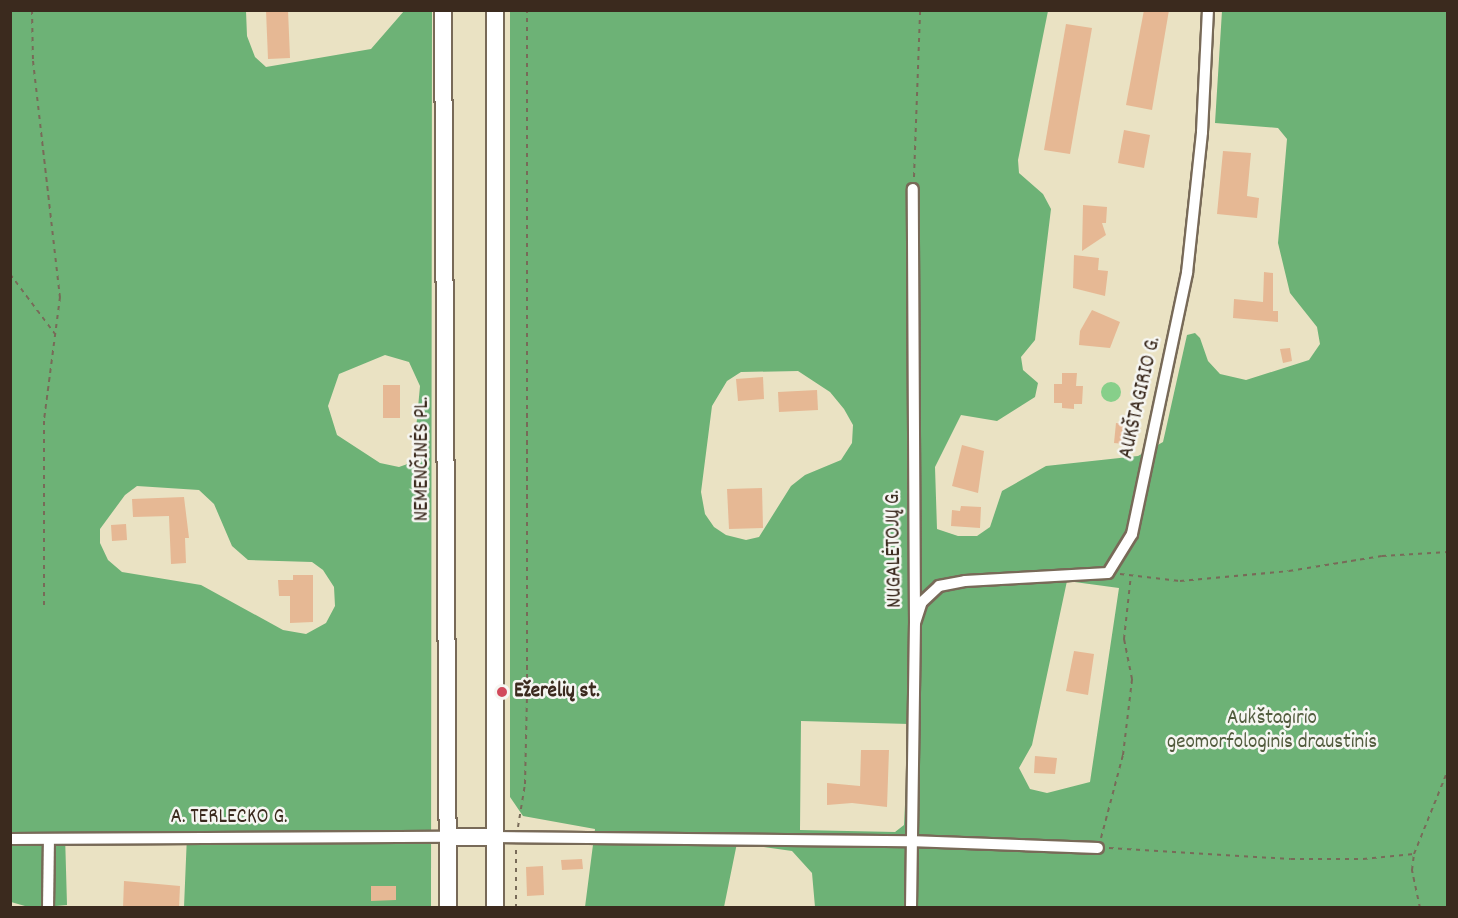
<!DOCTYPE html>
<meta charset="utf-8">
<style>
body{margin:0}
#map{position:relative;width:1458px;height:918px;overflow:hidden;background:#eae2c3;font-family:Dekko,sans-serif}
div>[style]{position:absolute}
.green>*{inset:0;background:#87cf8a}
.round{border-radius:50%}
.forest>*{inset:0;background:#6db276}
.building>*{inset:0;background:#e6b894}
.path>*{height:2px;margin-top:-1px;transform-origin:0;background:repeating-linear-gradient(90deg,#786a58 0 4.5px,transparent 0 9px)}
.roads{filter:drop-shadow(2px 0 #786a58) drop-shadow(-2px 0 #786a58) drop-shadow(0 2px #786a58) drop-shadow(0 -2px #786a58)}
.minor>*{height:10px;margin:-5px;padding:0 5px;transform-origin:5px;border-radius:5px;background:#fff}
.primary>*{height:16px;margin:-8px;padding:0 8px;transform-origin:8px;border-radius:8px;background:#fff}
.dots>*{width:16px;height:16px;translate:-50% -50%;box-sizing:border-box;border:3px solid #f6f6f2;border-radius:50%}
span{translate:-50% -50%;white-space:nowrap;text-align:center;line-height:1.15;-webkit-text-stroke:5px #f6f6f2;paint-order:stroke}
.street-label{font-size:21px;color:#3b2a1e}
.poi-label{font-size:21px;color:#3b2a1e;font-weight:700}
.left{translate:0 -50%;text-align:left}
.park-label{font-size:21px;color:#525c3e}
.frame{position:absolute;inset:0;border:12px solid #3b2a1e;pointer-events:none}
</style>
<div id="map">
<div class="green">
<div class="round" style="left:1101px;top:382px;width:20px;height:20px"></div>
</div>
<div class="forest">
<div style="clip-path:polygon(evenodd,11px 11px,246px 11px,247px 36px,255px 57px,266px 67px,371px 49px,404px 11px,432px 11px,431px 907px,184px 907px,187px 835px,65px 834px,67px 905px,32px 908px,11px 902px,11px 11px,385px 355px,409px 362px,420px 386px,413px 462px,399px 467px,380px 463px,337px 435px,328px 406px,339px 374px,385px 355px,11px 11px,137px 486px,199px 490px,214px 504px,232px 546px,248px 560px,312px 562px,323px 570px,334px 587px,335px 606px,326px 623px,306px 634px,283px 630px,201px 585px,122px 572px,108px 560px,100px 543px,100px 529px,125px 495px,137px 486px)"></div>
<div style="clip-path:polygon(evenodd,510px 11px,1048px 11px,1018px 160px,1019px 173px,1043px 194px,1051px 209px,1035px 340px,1021px 357px,1023px 370px,1038px 383px,1035px 397px,997px 421px,961px 415px,935px 467px,937px 529px,958px 536px,977px 536px,990px 527px,1002px 491px,1046px 466px,1138px 456px,1163px 442px,1187px 335px,1195px 333px,1200px 338px,1208px 361px,1220px 374px,1246px 380px,1309px 360px,1320px 344px,1317px 327px,1290px 293px,1278px 243px,1287px 139px,1278px 128px,1215px 123px,1222px 11px,1447px 11px,1447px 907px,815px 907px,812px 873px,792px 851px,737px 843px,724px 907px,585px 907px,595px 829px,523px 816px,510px 797px,510px 11px,798px 371px,830px 392px,844px 409px,853px 425px,852px 443px,841px 460px,805px 475px,791px 486px,759px 537px,746px 540px,726px 535px,714px 527px,705px 514px,701px 492px,712px 406px,727px 381px,741px 372px,798px 371px,510px 11px,1067px 581px,1119px 588px,1090px 782px,1047px 793px,1030px 789px,1019px 768px,1032px 745px,1067px 581px,510px 11px,801px 721px,909px 724px,904px 825px,895px 832px,800px 830px,801px 721px)"></div>
</div>
<div class="building">
<div style="clip-path:polygon(266px 10px,288px 10px,290px 58px,268px 59px)"></div>
<div style="clip-path:polygon(1144px 10px,1169px 10px,1152px 110px,1126px 105px)"></div>
<div style="clip-path:polygon(1066px 24px,1092px 28px,1070px 154px,1044px 150px)"></div>
<div style="clip-path:polygon(1124px 130px,1150px 135px,1144px 168px,1118px 163px)"></div>
<div style="clip-path:polygon(1223px 151px,1251px 153px,1247px 196px,1259px 198px,1257px 218px,1217px 214px)"></div>
<div style="clip-path:polygon(1083px 205px,1107px 207px,1106px 223px,1102px 223px,1106px 235px,1082px 251px)"></div>
<div style="clip-path:polygon(1074px 255px,1099px 258px,1098px 270px,1108px 271px,1105px 296px,1073px 288px)"></div>
<div style="clip-path:polygon(1264px 272px,1273px 273px,1273px 311px,1278px 311px,1278px 322px,1233px 318px,1234px 299px,1263px 302px)"></div>
<div style="clip-path:polygon(1092px 310px,1120px 322px,1110px 348px,1079px 345px,1080px 331px)"></div>
<div style="clip-path:polygon(1290px 348px,1292px 361px,1283px 363px,1280px 349px)"></div>
<div style="clip-path:polygon(1062px 373px,1077px 373px,1076px 386px,1083px 386px,1082px 404px,1074px 404px,1074px 409px,1062px 408px,1062px 403px,1054px 403px,1054px 384px,1062px 384px)"></div>
<div style="clip-path:polygon(763px 377px,764px 399px,738px 401px,736px 379px)"></div>
<div style="clip-path:polygon(383px 385px,400px 385px,400px 418px,383px 418px)"></div>
<div style="clip-path:polygon(817px 390px,818px 410px,779px 412px,778px 392px)"></div>
<div style="clip-path:polygon(1116px 423px,1137px 425px,1135px 445px,1114px 443px)"></div>
<div style="clip-path:polygon(962px 445px,984px 451px,978px 493px,952px 486px)"></div>
<div style="clip-path:polygon(762px 488px,763px 528px,729px 529px,727px 489px)"></div>
<div style="clip-path:polygon(184px 497px,189px 538px,185px 538px,186px 563px,171px 564px,169px 516px,133px 517px,132px 499px)"></div>
<div style="clip-path:polygon(961px 506px,981px 507px,980px 528px,951px 526px,952px 510px,960px 511px)"></div>
<div style="clip-path:polygon(126px 524px,127px 540px,112px 541px,111px 525px)"></div>
<div style="clip-path:polygon(293px 575px,313px 575px,313px 622px,290px 623px,290px 596px,279px 596px,278px 580px,293px 580px)"></div>
<div style="clip-path:polygon(1074px 651px,1094px 654px,1088px 695px,1066px 691px)"></div>
<div style="clip-path:polygon(861px 750px,889px 750px,887px 807px,852px 803px,827px 805px,827px 783px,860px 786px)"></div>
<div style="clip-path:polygon(1035px 756px,1057px 758px,1055px 774px,1034px 773px)"></div>
<div style="clip-path:polygon(582px 859px,583px 869px,562px 870px,561px 860px)"></div>
<div style="clip-path:polygon(543px 866px,544px 895px,527px 896px,526px 867px)"></div>
<div style="clip-path:polygon(124px 881px,180px 886px,179px 908px,123px 908px)"></div>
<div style="clip-path:polygon(371px 886px,396px 886px,396px 900px,371px 901px)"></div>
</div>
<div class="path">
<div style="left:32px;top:10px;width:51px;rotate:88.9deg"></div>
<div style="left:33px;top:61px;width:238px;rotate:83.5deg"></div>
<div style="left:60px;top:297px;width:125px;rotate:97.4deg"></div>
<div style="left:44px;top:421px;width:187px;rotate:90deg"></div>
<div style="left:914px;top:177px;width:167px;rotate:-87.9deg"></div>
<div style="left:10px;top:274px;width:75px;rotate:53.1deg"></div>
<div style="left:1120px;top:574px;width:60px;rotate:6.7deg"></div>
<div style="left:1180px;top:581px;width:109px;rotate:-5.2deg"></div>
<div style="left:1289px;top:571px;width:94px;rotate:-9.2deg"></div>
<div style="left:1382px;top:556px;width:66px;rotate:-3.5deg"></div>
<div style="left:518px;top:827px;width:44px;rotate:-80.8deg"></div>
<div style="left:525px;top:784px;width:87px;rotate:-88.7deg"></div>
<div style="left:527px;top:697px;width:687px;rotate:-90deg"></div>
<div style="left:1101px;top:838px;width:86px;rotate:-75.2deg"></div>
<div style="left:1123px;top:755px;width:77px;rotate:-83.2deg"></div>
<div style="left:1132px;top:679px;width:41px;rotate:-101.3deg"></div>
<div style="left:1124px;top:639px;width:64px;rotate:-83.8deg"></div>
<div style="left:1109px;top:848px;width:182px;rotate:3.5deg"></div>
<div style="left:1291px;top:859px;width:72px"></div>
<div style="left:1363px;top:859px;width:51px;rotate:-5.6deg"></div>
<div style="left:516px;top:908px;width:61px;rotate:-90deg"></div>
<div style="left:1420px;top:908px;width:39px;rotate:-102deg"></div>
<div style="left:1412px;top:870px;width:16px;rotate:-83deg"></div>
<div style="left:1414px;top:854px;width:91px;rotate:-68deg"></div>
</div>
<div class="roads">
<div class="minor">
<div style="left:915px;top:623px;width:22px;rotate:-72deg"></div>
<div style="left:922px;top:602px;width:23px;rotate:-43deg"></div>
<div style="left:939px;top:586px;width:26px;rotate:-11deg"></div>
<div style="left:965px;top:581px;width:143px;rotate:-3.2deg"></div>
<div style="left:1108px;top:573px;width:46px;rotate:-58.4deg"></div>
<div style="left:1132px;top:534px;width:267px;rotate:-78.1deg"></div>
<div style="left:1187px;top:273px;width:142px;rotate:-83.9deg"></div>
<div style="left:1202px;top:132px;width:122px;rotate:-87.2deg"></div>
<div style="left:494px;top:837px;width:415px;rotate:0.6deg"></div>
<div style="left:909px;top:841px;width:189px;rotate:2.1deg"></div>
<div style="left:10px;top:839px;width:437px;rotate:-0.3deg"></div>
<div style="left:48px;top:908px;width:69px;rotate:-89.2deg"></div>
<div style="left:911px;top:908px;width:285px;rotate:-89.2deg"></div>
<div style="left:915px;top:623px;width:434px;rotate:-90.3deg"></div>
</div>
<div class="primary">
<div style="left:443px;top:10px;width:898px;rotate:89.68deg"></div>
<div style="left:447px;top:837px;width:47px"></div>
<div style="left:495px;top:908px;width:898px;rotate:-90deg"></div>
</div>
</div>
<div class="dots">
<div style="left:502px;top:692px;background:#d1495b"></div>
</div>
<div class="street-label">
<span style="left:1141px;top:398px;rotate:-77deg">AUKŠTAGIRIO G.</span>
<span style="left:423px;top:459px;rotate:-90deg">NEMENČINĖS PL.</span>
<span style="left:895px;top:549px;rotate:-91deg">NUGALĖTOJŲ G.</span>
<span style="left:229px;top:818px">A. TERLECKO G.</span>
</div>
<div class="poi-label">
<span class="left" style="left:514px;top:692px">Ežerėlių st.</span>
</div>
<div class="park-label">
<span style="left:1272px;top:731px">Aukštagirio<br>geomorfologinis draustinis</span>
</div>
<div class="frame"></div>
</div>
